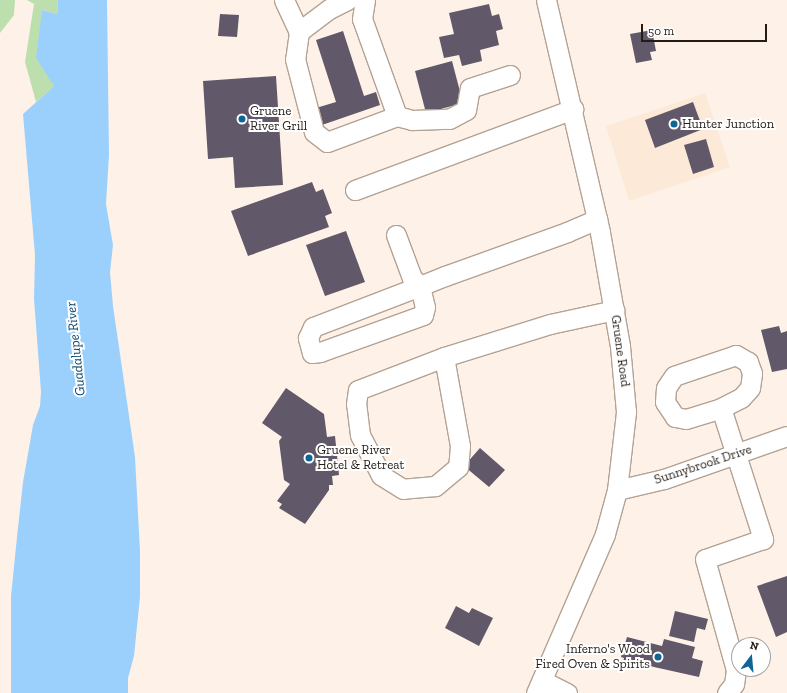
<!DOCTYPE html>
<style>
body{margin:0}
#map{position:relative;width:787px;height:693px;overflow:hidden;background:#fef2e8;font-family:"Zilla Slab",serif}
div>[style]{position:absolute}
.built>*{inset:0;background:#fde9d7}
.green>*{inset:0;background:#bddead}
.water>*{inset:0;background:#9cd0fc}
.building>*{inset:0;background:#615869}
.roads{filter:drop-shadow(1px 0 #b4a293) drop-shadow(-1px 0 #b4a293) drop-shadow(0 1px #b4a293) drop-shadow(0 -1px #b4a293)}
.minor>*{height:19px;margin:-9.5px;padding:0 9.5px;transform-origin:9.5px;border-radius:9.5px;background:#fff}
.dots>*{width:11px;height:11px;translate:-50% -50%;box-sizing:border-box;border:2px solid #fff;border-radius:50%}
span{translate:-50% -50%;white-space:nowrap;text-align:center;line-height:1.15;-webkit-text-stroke:4px #fff;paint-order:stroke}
.poi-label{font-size:13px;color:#231c16}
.left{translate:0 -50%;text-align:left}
.right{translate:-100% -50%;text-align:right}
.street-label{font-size:13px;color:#231c16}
.water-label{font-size:14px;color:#0a4770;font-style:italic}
.north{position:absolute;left:731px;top:637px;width:40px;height:40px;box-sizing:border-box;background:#fff;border:1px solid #a7a4a2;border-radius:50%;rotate:16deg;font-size:11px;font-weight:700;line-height:16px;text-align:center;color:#231c16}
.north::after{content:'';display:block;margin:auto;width:14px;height:18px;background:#0f6596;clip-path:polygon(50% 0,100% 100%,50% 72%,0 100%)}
.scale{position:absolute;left:641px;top:24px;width:126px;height:18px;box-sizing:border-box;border:2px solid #231c16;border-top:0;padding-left:5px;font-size:12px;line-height:14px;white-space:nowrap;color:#231c16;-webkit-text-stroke:3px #fff;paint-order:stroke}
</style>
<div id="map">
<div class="built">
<div style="clip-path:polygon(705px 93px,730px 167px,629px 201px,606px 126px)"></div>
</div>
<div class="green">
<div style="clip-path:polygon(0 0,15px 0,14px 15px,0 33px)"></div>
<div style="clip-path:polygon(27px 0,58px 0,57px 14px,42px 10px,54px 86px,36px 102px,25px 62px,34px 4px)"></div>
</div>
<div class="water">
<div style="clip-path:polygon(58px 0,107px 0,109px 155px,106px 204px,113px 245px,110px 272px,113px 306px,135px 457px,140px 551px,140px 597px,134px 656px,128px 678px,128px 693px,11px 693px,11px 596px,17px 537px,23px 482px,33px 425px,40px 406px,41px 392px,34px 299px,35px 255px,23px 114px,54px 86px,36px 58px,42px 10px,57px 14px)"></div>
</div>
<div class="building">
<div style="clip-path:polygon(489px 4px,492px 16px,499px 14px,503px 29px,496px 31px,499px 45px,480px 50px,482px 61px,462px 66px,459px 55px,444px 58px,439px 37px,454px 34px,449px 13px)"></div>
<div style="clip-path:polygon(220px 14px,239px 15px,237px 37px,218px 36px)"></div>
<div style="clip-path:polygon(652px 30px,656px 51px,650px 52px,652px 60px,636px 63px,630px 34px)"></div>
<div style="clip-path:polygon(343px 31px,364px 96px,376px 92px,380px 105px,322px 125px,316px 108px,336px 102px,316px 40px)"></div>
<div style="clip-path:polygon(452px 61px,463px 103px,426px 113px,415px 71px)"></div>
<div style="clip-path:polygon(276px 76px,283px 185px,235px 188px,233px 157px,208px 159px,203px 81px)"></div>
<div style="clip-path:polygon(693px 102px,703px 129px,655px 148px,645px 120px)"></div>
<div style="clip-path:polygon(706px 139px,714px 167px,693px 174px,684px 145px)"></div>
<div style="clip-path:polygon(312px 182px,316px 192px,323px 189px,332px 213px,325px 216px,329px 227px,248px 256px,231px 211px)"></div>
<div style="clip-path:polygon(346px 231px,365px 282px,325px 296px,306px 245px)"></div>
<div style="clip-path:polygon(779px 326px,781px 333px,787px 331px,787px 369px,772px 372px,761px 330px)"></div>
<div style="clip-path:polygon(286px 388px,324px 414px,327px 437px,335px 436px,339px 475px,332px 476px,333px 485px,329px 485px,329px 490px,305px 524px,279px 508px,282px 504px,277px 501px,290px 484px,284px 480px,279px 441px,282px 437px,262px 423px)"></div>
<div style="clip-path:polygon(480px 448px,505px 470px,489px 487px,464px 466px)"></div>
<div style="clip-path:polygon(787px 576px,787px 632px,776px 637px,757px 586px)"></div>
<div style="clip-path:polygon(456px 606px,469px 613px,472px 608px,493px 618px,479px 646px,445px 628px)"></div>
<div style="clip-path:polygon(675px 611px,708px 619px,705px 630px,697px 628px,694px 642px,669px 636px)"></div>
<div style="clip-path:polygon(627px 637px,662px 646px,664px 639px,695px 647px,692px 658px,703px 661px,699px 677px,636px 663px,635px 667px,623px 663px,624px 658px,621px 657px)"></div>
</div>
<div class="roads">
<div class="minor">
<div style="left:284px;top:0;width:35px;rotate:65deg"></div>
<div style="left:347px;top:0;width:20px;rotate:153deg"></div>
<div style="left:329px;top:9px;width:38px;rotate:143deg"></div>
<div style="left:299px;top:32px;width:27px;rotate:98deg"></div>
<div style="left:295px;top:59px;width:75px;rotate:75.4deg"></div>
<div style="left:314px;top:132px;width:16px;rotate:38deg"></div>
<div style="left:327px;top:142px;width:75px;rotate:-20.4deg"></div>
<div style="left:397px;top:116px;width:103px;rotate:-109.8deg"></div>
<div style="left:362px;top:19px;width:19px;rotate:-81deg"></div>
<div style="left:397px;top:116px;width:16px;rotate:15deg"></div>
<div style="left:412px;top:120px;width:37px;rotate:-2deg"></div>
<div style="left:449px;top:119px;width:19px;rotate:-28deg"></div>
<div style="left:466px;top:110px;width:22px;rotate:-80deg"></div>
<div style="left:470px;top:88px;width:42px;rotate:-18deg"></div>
<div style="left:355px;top:190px;width:233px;rotate:-20.4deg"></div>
<div style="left:396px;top:235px;width:46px;rotate:69.6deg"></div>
<div style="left:412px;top:278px;width:11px;rotate:45deg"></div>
<div style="left:420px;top:286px;width:22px;rotate:77deg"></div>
<div style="left:425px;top:307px;width:8px;rotate:104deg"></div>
<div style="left:423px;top:315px;width:109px;rotate:160.2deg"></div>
<div style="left:320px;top:352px;width:8px;rotate:173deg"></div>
<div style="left:312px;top:353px;width:16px;rotate:-105deg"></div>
<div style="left:308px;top:338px;width:12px;rotate:-66deg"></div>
<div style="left:313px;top:327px;width:115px;rotate:-21deg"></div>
<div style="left:420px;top:286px;width:27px;rotate:-22deg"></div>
<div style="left:445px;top:276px;width:130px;rotate:-19.8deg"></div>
<div style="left:567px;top:232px;width:33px;rotate:-23deg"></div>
<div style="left:444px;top:357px;width:90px;rotate:79.8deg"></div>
<div style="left:460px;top:446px;width:21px;rotate:95deg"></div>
<div style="left:458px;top:467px;width:30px;rotate:140deg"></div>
<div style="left:435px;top:486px;width:32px;rotate:175deg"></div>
<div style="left:403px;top:489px;width:26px;rotate:-148deg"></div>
<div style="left:381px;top:475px;width:45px;rotate:-117.7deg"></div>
<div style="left:360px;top:435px;width:31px;rotate:-97deg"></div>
<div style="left:356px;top:404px;width:14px;rotate:-82deg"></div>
<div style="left:358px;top:390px;width:92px;rotate:-21deg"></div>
<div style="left:444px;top:357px;width:111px;rotate:-17.3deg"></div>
<div style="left:550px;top:324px;width:66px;rotate:-12.3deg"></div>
<div style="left:721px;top:408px;width:22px;rotate:-27deg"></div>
<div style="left:741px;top:398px;width:13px;rotate:-48deg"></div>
<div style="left:750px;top:388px;width:15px;rotate:-82deg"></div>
<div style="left:752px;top:373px;width:12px;rotate:-110deg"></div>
<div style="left:748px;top:362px;width:14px;rotate:-150deg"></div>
<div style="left:736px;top:355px;width:65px;rotate:161.3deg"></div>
<div style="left:674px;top:376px;width:14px;rotate:124deg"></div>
<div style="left:666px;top:388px;width:14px;rotate:94deg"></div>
<div style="left:665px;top:402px;width:18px;rotate:56deg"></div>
<div style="left:675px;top:417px;width:11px;rotate:10deg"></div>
<div style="left:686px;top:419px;width:37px;rotate:-17deg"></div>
<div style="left:721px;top:408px;width:138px;rotate:72.2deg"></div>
<div style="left:763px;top:539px;width:61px;rotate:161deg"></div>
<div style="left:705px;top:559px;width:115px;rotate:74.4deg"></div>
<div style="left:736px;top:670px;width:14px;rotate:98deg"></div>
<div style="left:734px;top:684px;width:11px;rotate:128deg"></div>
<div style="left:617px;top:490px;width:48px;rotate:-13.2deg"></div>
<div style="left:664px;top:479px;width:130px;rotate:-19.3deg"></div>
<div style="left:543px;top:681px;width:27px;rotate:27deg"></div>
<div style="left:536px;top:693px;width:173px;rotate:-66.5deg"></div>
<div style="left:605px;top:534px;width:46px;rotate:-74.7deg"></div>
<div style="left:617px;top:490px;width:79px;rotate:-83.4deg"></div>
<div style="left:626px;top:412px;width:66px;rotate:-95.2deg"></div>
<div style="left:620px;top:346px;width:116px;rotate:-100deg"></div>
<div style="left:600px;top:232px;width:238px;rotate:-103.1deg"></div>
</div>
</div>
<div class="dots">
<div style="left:242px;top:119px;background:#0f6596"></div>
<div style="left:674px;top:124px;background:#0f6596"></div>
<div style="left:309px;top:458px;background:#0f6596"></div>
<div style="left:658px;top:657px;background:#0f6596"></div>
</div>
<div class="poi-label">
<span class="left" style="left:250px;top:119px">Gruene<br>River Grill</span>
<span class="left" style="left:682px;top:124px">Hunter Junction</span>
<span class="left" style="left:317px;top:458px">Gruene River<br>Hotel &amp; Retreat</span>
<span class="right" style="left:650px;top:657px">Inferno's Wood<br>Fired Oven &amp; Spirits</span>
</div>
<div class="street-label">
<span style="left:620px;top:351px;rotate:82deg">Gruene Road</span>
<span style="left:703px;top:465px;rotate:-18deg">Sunnybrook Drive</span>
</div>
<div class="water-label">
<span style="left:76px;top:349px;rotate:-96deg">Guadalupe River</span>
</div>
<div class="north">N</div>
<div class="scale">50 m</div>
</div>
